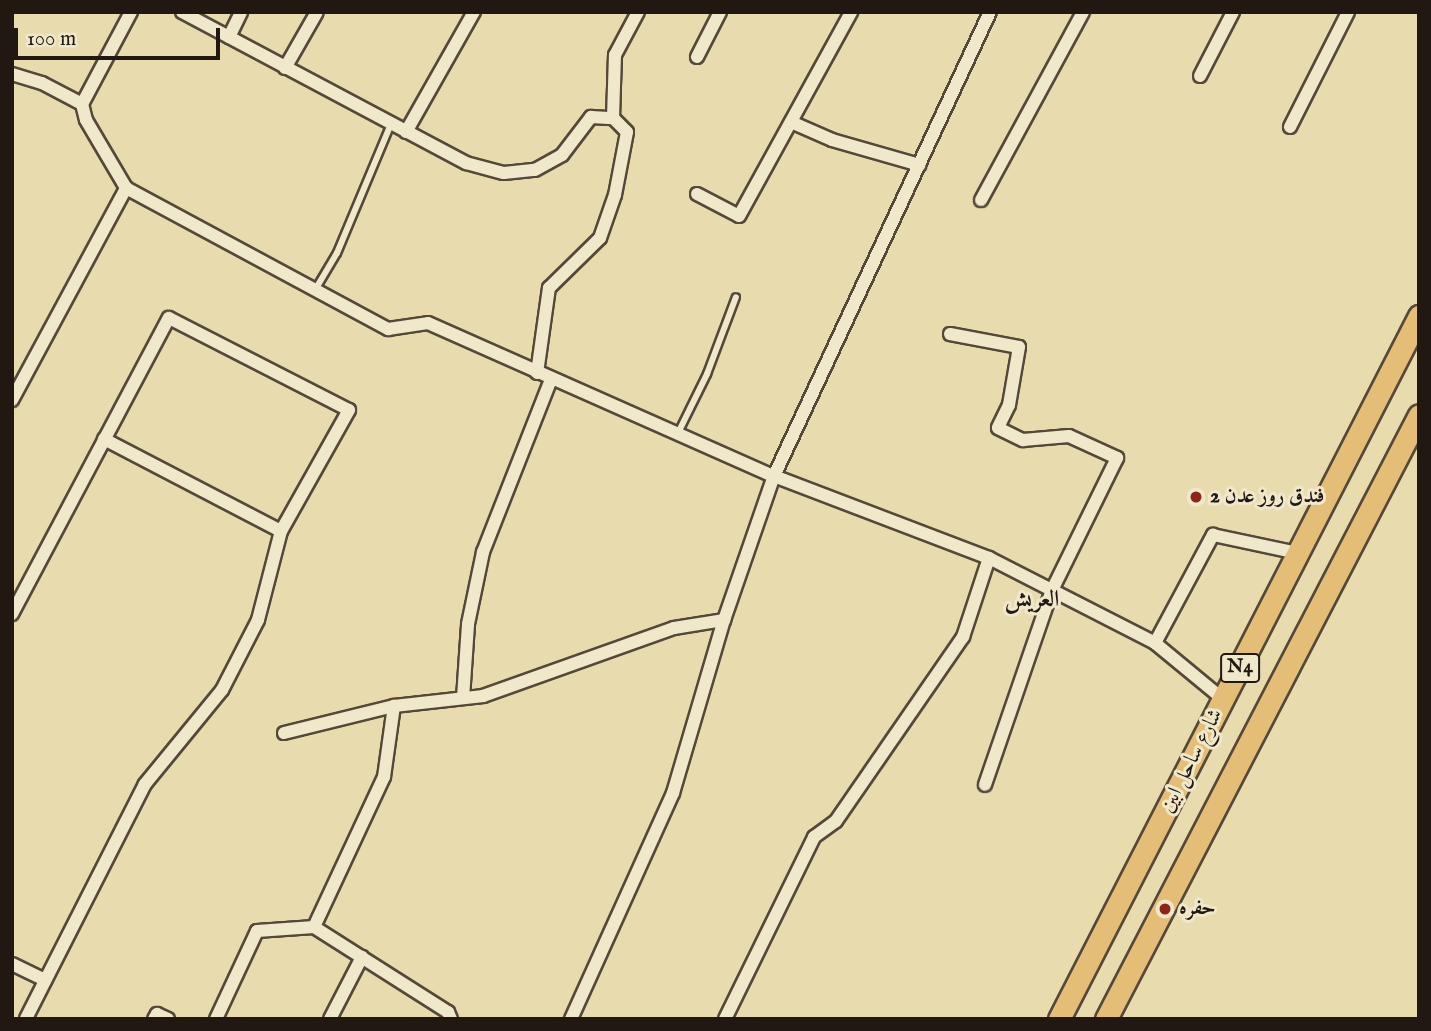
<!DOCTYPE html>
<meta charset="utf-8">
<style>
body{margin:0}
#map{position:relative;width:1431px;height:1031px;overflow:hidden;background:#e8dbae;font-family:"IM FELL English",Amiri,serif}
div>[style]{position:absolute}
.roads{filter:drop-shadow(2px 0 #544939) drop-shadow(-2px 0 #544939) drop-shadow(0 2px #544939) drop-shadow(0 -2px #544939)}
.lane>*{height:6px;margin:-3px;padding:0 3px;transform-origin:3px;border-radius:3px;background:#f0e8ca}
.street>*{height:12px;margin:-6px;padding:0 6px;transform-origin:6px;border-radius:6px;background:#f0e8ca}
.highway>*{height:21px;margin:-10.5px;padding:0 10.5px;transform-origin:10.5px;border-radius:10.5px;background:#e4be77}
.dots>*{width:19px;height:19px;translate:-50% -50%;box-sizing:border-box;border:4px solid #f0e8ca;border-radius:50%}
span{translate:-50% -50%;white-space:nowrap;text-align:center;line-height:1.15;-webkit-text-stroke:6px #f0e8ca;paint-order:stroke}
.shield-label span{padding:2px 5px;background:#f0e8ca;border:2px solid;border-radius:5px;-webkit-text-stroke-width:0}
.shield-label{font-size:19px;color:#221812;font-weight:700}
.poi-label{font-size:21px;color:#221812;font-weight:700}
.left{translate:0 -50%;text-align:left}
.street-label{font-size:21px;color:#221812}
.neighbourhood-label{font-size:23px;color:#221812;font-weight:700}
.frame{position:absolute;inset:0;border:14px solid #221812;pointer-events:none}
.scale{position:absolute;left:14px;top:28px;width:206px;height:32px;box-sizing:border-box;border:4px solid #221812;border-top:0;padding-left:9px;font-size:21px;line-height:24px;white-space:nowrap;color:#221812;-webkit-text-stroke:5px #f0e8ca;paint-order:stroke}
</style>
<div id="map">
<div class="roads">
<div class="lane">
<div style="left:315px;top:290px;width:43px;rotate:-59.3deg"></div>
<div style="left:337px;top:253px;width:140px;rotate:-67.3deg"></div>
<div style="left:679px;top:431px;width:64px;rotate:-63.8deg"></div>
<div style="left:707px;top:374px;width:82px;rotate:-69.4deg"></div>
</div>
<div class="street">
<div style="left:131px;top:12px;width:104px;rotate:118deg"></div>
<div style="left:82px;top:104px;width:16px;rotate:76deg"></div>
<div style="left:86px;top:120px;width:79px;rotate:59.5deg"></div>
<div style="left:126px;top:188px;width:298px;rotate:28.3deg"></div>
<div style="left:388px;top:329px;width:40px;rotate:-8.5deg"></div>
<div style="left:428px;top:323px;width:378px;rotate:23.9deg"></div>
<div style="left:774px;top:476px;width:230px;rotate:20.9deg"></div>
<div style="left:989px;top:558px;width:186px;rotate:27.1deg"></div>
<div style="left:182px;top:12px;width:322px;rotate:28deg"></div>
<div style="left:466px;top:163px;width:39px;rotate:15deg"></div>
<div style="left:504px;top:173px;width:31px;rotate:-6deg"></div>
<div style="left:535px;top:170px;width:31px;rotate:-29deg"></div>
<div style="left:562px;top:155px;width:48px;rotate:-52.7deg"></div>
<div style="left:591px;top:117px;width:22px;rotate:3deg"></div>
<div style="left:229px;top:37px;width:28px;rotate:-64deg"></div>
<div style="left:697px;top:57px;width:51px;rotate:-62.9deg"></div>
<div style="left:285px;top:68px;width:64px;rotate:-60.3deg"></div>
<div style="left:12px;top:74px;width:31px;rotate:17deg"></div>
<div style="left:42px;top:83px;width:45px;rotate:27.7deg"></div>
<div style="left:1200px;top:76px;width:72px;rotate:-62.7deg"></div>
<div style="left:791px;top:122px;width:45px;rotate:23.7deg"></div>
<div style="left:832px;top:140px;width:91px;rotate:16deg"></div>
<div style="left:1290px;top:127px;width:129px;rotate:-63.2deg"></div>
<div style="left:406px;top:132px;width:138px;rotate:-60.5deg"></div>
<div style="left:697px;top:194px;width:47px;rotate:27.6deg"></div>
<div style="left:739px;top:216px;width:233px;rotate:-61.2deg"></div>
<div style="left:981px;top:200px;width:214px;rotate:-61.5deg"></div>
<div style="left:950px;top:334px;width:70px;rotate:10.7deg"></div>
<div style="left:1019px;top:347px;width:59px;rotate:99.8deg"></div>
<div style="left:1009px;top:405px;width:25px;rotate:116deg"></div>
<div style="left:998px;top:428px;width:28px;rotate:26deg"></div>
<div style="left:1023px;top:440px;width:46px;rotate:-5deg"></div>
<div style="left:1069px;top:436px;width:53px;rotate:24.6deg"></div>
<div style="left:1117px;top:458px;width:147px;rotate:116.2deg"></div>
<div style="left:1052px;top:590px;width:206px;rotate:109deg"></div>
<div style="left:537px;top:373px;width:86px;rotate:-82deg"></div>
<div style="left:549px;top:288px;width:71px;rotate:-44.4deg"></div>
<div style="left:600px;top:238px;width:46px;rotate:-70.8deg"></div>
<div style="left:615px;top:195px;width:64px;rotate:-79.2deg"></div>
<div style="left:627px;top:132px;width:20px;rotate:-135deg"></div>
<div style="left:613px;top:118px;width:63px;rotate:-88.2deg"></div>
<div style="left:615px;top:55px;width:49px;rotate:-61.9deg"></div>
<div style="left:12px;top:400px;width:241px;rotate:-61.7deg"></div>
<div style="left:104px;top:439px;width:199px;rotate:27.5deg"></div>
<div style="left:12px;top:614px;width:335px;rotate:-62.1deg"></div>
<div style="left:169px;top:318px;width:202px;rotate:27.1deg"></div>
<div style="left:349px;top:410px;width:139px;rotate:119.3deg"></div>
<div style="left:281px;top:531px;width:92px;rotate:104.5deg"></div>
<div style="left:258px;top:620px;width:79px;rotate:117.2deg"></div>
<div style="left:222px;top:690px;width:122px;rotate:129.3deg"></div>
<div style="left:145px;top:784px;width:263px;rotate:116.9deg"></div>
<div style="left:463px;top:698px;width:74px;rotate:-86.1deg"></div>
<div style="left:468px;top:624px;width:74px;rotate:-78.2deg"></div>
<div style="left:483px;top:552px;width:186px;rotate:-68.5deg"></div>
<div style="left:1224px;top:700px;width:89px;rotate:-140.4deg"></div>
<div style="left:1155px;top:643px;width:123px;rotate:-61.8deg"></div>
<div style="left:1213px;top:535px;width:87px;rotate:12deg"></div>
<div style="left:284px;top:733px;width:113px;rotate:-13.8deg"></div>
<div style="left:394px;top:706px;width:90px;rotate:-6.4deg"></div>
<div style="left:483px;top:696px;width:203px;rotate:-19.6deg"></div>
<div style="left:674px;top:628px;width:51px;rotate:-9.1deg"></div>
<div style="left:724px;top:620px;width:152px;rotate:-70.9deg"></div>
<div style="left:774px;top:476px;width:512px;rotate:-65.04deg"></div>
<div style="left:314px;top:927px;width:159px;rotate:32.4deg"></div>
<div style="left:448px;top:1012px;width:8px;rotate:67deg"></div>
<div style="left:12px;top:964px;width:37px;rotate:26deg"></div>
<div style="left:154px;top:1019px;width:6px;rotate:-59deg"></div>
<div style="left:157px;top:1014px;width:12px;rotate:24deg"></div>
<div style="left:216px;top:1019px;width:97px;rotate:-65deg"></div>
<div style="left:257px;top:931px;width:57px;rotate:-4deg"></div>
<div style="left:314px;top:927px;width:166px;rotate:-65deg"></div>
<div style="left:384px;top:777px;width:72px;rotate:-82deg"></div>
<div style="left:330px;top:1019px;width:70px;rotate:-62.7deg"></div>
<div style="left:571px;top:1019px;width:248px;rotate:-65.7deg"></div>
<div style="left:673px;top:793px;width:180px;rotate:-73.6deg"></div>
<div style="left:725px;top:1019px;width:203px;rotate:-63.9deg"></div>
<div style="left:814px;top:837px;width:27px;rotate:-36deg"></div>
<div style="left:836px;top:821px;width:224px;rotate:-55.4deg"></div>
<div style="left:963px;top:637px;width:83px;rotate:-71.8deg"></div>
</div>
<div class="highway">
<div style="left:1059px;top:1019px;width:790px;rotate:-62.88deg"></div>
<div style="left:1106px;top:1019px;width:680px;rotate:-62.61deg"></div>
</div>
</div>
<div class="dots">
<div style="left:1196px;top:497px;background:#8f2418"></div>
<div style="left:1165px;top:909px;background:#8f2418"></div>
</div>
<div class="shield-label">
<span style="left:1240px;top:668px">N4</span>
</div>
<div class="poi-label">
<span class="left" style="left:1210px;top:497px">فندق روز عدن 2</span>
<span class="left" style="left:1179px;top:909px">حفره</span>
</div>
<div class="street-label">
<span style="left:1192px;top:761px;rotate:-63deg">شارع ساحل ابين</span>
</div>
<div class="neighbourhood-label">
<span style="left:1032px;top:600px">العريش</span>
</div>
<div class="frame"></div>
<div class="scale">100 m</div>
</div>
